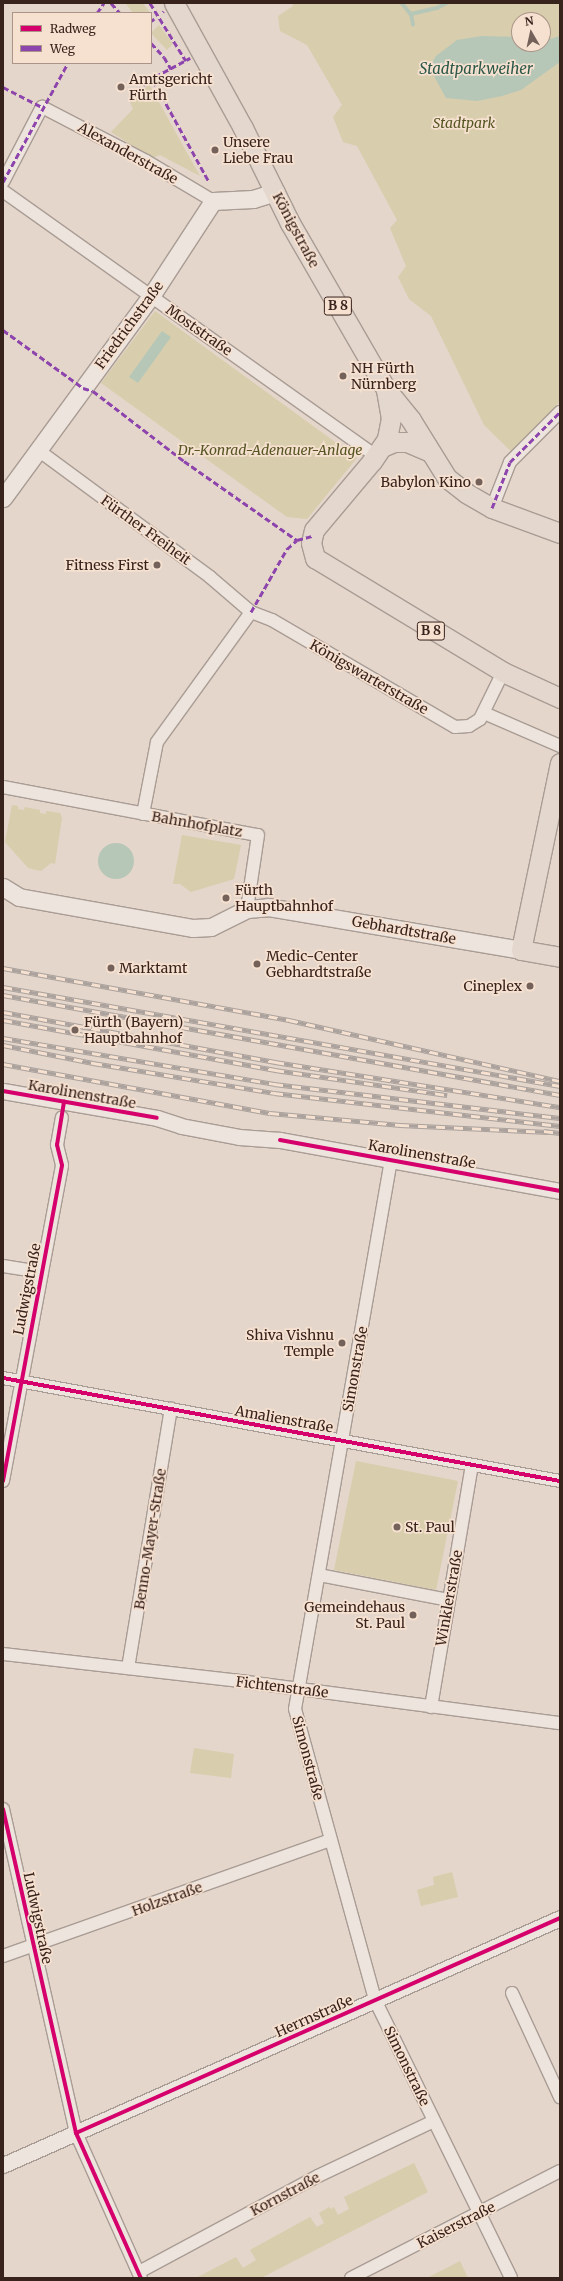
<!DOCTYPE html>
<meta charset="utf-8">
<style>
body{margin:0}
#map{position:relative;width:563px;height:2281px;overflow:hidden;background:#e4d6ca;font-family:Merriweather,serif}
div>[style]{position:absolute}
.green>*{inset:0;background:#d8cdac}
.water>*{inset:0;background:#b6c7b8}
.round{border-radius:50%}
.stream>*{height:3.5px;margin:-1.75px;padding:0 1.75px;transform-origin:1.75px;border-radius:1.75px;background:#b6c7b8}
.roads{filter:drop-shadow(1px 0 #a99c94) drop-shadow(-1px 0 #a99c94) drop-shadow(0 1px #a99c94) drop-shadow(0 -1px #a99c94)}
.minor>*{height:12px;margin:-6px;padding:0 6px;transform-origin:6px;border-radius:6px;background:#ece4dd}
.tertiary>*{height:15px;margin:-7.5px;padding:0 7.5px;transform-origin:7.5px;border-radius:7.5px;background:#ece4dd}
.secondary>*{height:17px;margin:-8.5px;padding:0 8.5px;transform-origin:8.5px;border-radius:8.5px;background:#ece4dd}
.primary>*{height:19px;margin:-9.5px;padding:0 9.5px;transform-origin:9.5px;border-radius:9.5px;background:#e4d8ce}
.rail>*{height:4.5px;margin-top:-2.25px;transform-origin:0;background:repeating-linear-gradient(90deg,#f6e1d0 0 9px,#aba29d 0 18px);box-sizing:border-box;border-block:1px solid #aba29d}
.quiet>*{height:3px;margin-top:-1.5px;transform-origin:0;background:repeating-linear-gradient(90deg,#8e44ad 0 6px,transparent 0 9px)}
.cycleway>*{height:4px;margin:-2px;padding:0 2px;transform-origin:2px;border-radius:2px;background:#d6006c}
.dots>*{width:11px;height:11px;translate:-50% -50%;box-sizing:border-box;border:2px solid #f6e1d0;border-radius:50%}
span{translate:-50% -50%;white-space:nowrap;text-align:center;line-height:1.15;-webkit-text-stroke:3.5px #f6e1d0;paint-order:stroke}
.shield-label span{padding:1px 3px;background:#f6e1d0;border:1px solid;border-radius:3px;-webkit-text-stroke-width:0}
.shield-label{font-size:13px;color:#38221c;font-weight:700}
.poi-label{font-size:14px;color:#38221c}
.left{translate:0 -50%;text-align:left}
.right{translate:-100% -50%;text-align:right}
.park-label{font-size:14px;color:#552;font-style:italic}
.street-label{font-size:14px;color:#38221c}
.water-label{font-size:15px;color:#2b5849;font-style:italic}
.frame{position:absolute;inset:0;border:4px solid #38221c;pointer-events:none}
.legend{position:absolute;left:12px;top:12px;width:140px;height:52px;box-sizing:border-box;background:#f6e1d0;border:1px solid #aa9588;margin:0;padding:5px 7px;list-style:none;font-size:12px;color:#38221c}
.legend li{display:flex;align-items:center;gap:8px;height:20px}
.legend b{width:20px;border:1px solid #aa9588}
.north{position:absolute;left:511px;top:12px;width:40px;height:40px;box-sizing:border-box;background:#f6e1d0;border:1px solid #aa9588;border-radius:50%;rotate:351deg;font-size:11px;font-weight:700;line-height:16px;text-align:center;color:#38221c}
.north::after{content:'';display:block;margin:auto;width:14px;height:18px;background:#746159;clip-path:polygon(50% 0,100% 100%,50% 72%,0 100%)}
</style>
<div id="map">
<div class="green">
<div style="clip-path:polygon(127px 3px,143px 3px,150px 13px,133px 13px,126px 4px)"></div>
<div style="clip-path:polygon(evenodd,292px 3px,560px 3px,560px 401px,515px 455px,484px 425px,431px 316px,409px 299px,398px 277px,406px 266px,390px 228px,397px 220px,357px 146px,343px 142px,333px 117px,342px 105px,307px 45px,280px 31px,278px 16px,293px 6px,292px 3px,519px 20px,543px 20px,543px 44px,519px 44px,519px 20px)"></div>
<div style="clip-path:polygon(159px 25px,173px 44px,167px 50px,151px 33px)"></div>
<div style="clip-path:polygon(149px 84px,182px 144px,200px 176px,160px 155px,152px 158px,111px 132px,133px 109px,130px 102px)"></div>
<div style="clip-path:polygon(155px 311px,357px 458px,307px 519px,287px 517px,101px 383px)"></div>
<div style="clip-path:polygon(12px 805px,18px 806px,18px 809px,24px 810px,25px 807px,40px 810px,40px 813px,46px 814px,46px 811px,60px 813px,62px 818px,55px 864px,51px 863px,41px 871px,28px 868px,5px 842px)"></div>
<div style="clip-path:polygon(182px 835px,241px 845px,234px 879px,191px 892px,180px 884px,173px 884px)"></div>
<div style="clip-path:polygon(356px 1461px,458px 1481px,436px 1590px,334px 1570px)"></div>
<div style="clip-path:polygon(194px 1748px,234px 1754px,231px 1778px,190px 1773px)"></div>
<div style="clip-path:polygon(452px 1872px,458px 1897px,421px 1906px,417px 1890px,434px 1885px,433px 1877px)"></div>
<div style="clip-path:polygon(414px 2163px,428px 2192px,261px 2278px,196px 2278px,236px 2257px,243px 2268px,256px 2260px,250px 2250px,310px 2217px,317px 2227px,324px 2223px,319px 2213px,329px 2207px,331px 2209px,334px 2207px,338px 2215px,349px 2209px,344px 2197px)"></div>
<div style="clip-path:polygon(460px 2261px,468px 2278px,427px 2278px)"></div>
</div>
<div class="water">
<div style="clip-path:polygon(482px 36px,519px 37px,519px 44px,543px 44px,543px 41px,560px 36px,560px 62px,521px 90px,502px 96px,477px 101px,446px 98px,429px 67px,436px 56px,457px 40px)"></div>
<div style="clip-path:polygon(162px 331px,171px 337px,138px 383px,129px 377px)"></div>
<div class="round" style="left:98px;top:843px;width:36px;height:36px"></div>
</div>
<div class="stream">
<div style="left:402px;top:3px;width:14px;rotate:51deg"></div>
<div style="left:413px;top:25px;width:11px;rotate:-100deg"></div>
<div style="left:411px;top:14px;width:27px;rotate:-13deg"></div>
<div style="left:437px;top:8px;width:11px;rotate:-27deg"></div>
</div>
<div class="roads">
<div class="minor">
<div style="left:3px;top:182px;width:85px;rotate:-62.5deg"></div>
<div style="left:42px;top:107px;width:117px;rotate:27.4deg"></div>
<div style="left:146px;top:161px;width:78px;rotate:30.8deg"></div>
<div style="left:3px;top:191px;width:458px;rotate:35.4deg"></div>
<div style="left:38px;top:450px;width:214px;rotate:36.4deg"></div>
<div style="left:210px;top:577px;width:54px;rotate:40.5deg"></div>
<div style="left:492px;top:508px;width:49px;rotate:-68.6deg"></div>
<div style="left:510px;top:462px;width:71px;rotate:-45deg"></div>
<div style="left:251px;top:612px;width:22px;rotate:21deg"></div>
<div style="left:272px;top:620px;width:212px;rotate:30.3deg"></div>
<div style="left:455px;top:727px;width:14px;rotate:-4deg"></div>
<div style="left:469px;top:726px;width:13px;rotate:-32deg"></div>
<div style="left:480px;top:719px;width:52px;rotate:-63.9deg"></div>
<div style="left:484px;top:713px;width:83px;rotate:23.5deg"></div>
<div style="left:3px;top:787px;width:259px;rotate:10.7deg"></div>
<div style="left:258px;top:835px;width:75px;rotate:98.5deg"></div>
<div style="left:143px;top:814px;width:73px;rotate:-79deg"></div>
<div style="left:157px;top:742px;width:160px;rotate:-54.1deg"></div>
<div style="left:391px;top:1160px;width:557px;rotate:99.92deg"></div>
<div style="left:295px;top:1709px;width:302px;rotate:74.6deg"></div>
<div style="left:375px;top:2000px;width:309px;rotate:63.9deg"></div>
<div style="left:3px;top:1266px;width:38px;rotate:9deg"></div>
<div style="left:3px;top:1378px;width:566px;rotate:10.48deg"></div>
<div style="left:3px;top:1481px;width:321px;rotate:-79.4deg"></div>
<div style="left:62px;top:1165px;width:21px;rotate:-104deg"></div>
<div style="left:57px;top:1145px;width:28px;rotate:-80deg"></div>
<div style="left:319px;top:1575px;width:132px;rotate:10.9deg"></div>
<div style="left:3px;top:1654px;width:246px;rotate:6.5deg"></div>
<div style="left:247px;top:1682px;width:316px;rotate:7.5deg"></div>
<div style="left:128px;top:1668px;width:263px;rotate:-80.6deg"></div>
<div style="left:431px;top:1707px;width:245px;rotate:-80.4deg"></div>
<div style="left:3px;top:1809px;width:332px;rotate:77.3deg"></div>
<div style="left:76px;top:2133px;width:159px;rotate:65.9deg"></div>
<div style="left:3px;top:1956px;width:347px;rotate:-19.5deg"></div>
<div style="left:512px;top:1993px;width:115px;rotate:65.2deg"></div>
<div style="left:139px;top:2272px;width:203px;rotate:-28.2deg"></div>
<div style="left:318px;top:2176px;width:128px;rotate:-25.4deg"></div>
<div style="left:351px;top:2278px;width:235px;rotate:-27.1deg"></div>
</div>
<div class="tertiary">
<div style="left:3px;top:1091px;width:156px;rotate:9.9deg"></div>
<div style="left:157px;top:1118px;width:25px;rotate:18deg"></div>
<div style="left:181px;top:1126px;width:59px;rotate:10.7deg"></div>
<div style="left:239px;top:1137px;width:41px;rotate:4.2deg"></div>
<div style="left:280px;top:1140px;width:285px;rotate:10.3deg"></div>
<div style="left:3px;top:2165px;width:609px;rotate:-23.91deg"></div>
</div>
<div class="secondary">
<div style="left:3px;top:498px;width:250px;rotate:-53.8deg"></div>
<div style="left:151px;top:296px;width:113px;rotate:-56.9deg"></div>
<div style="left:213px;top:201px;width:40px;rotate:-2.9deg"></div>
<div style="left:253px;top:199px;width:24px;rotate:-17deg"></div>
<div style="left:3px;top:887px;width:19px;rotate:32deg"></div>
<div style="left:19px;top:897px;width:177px;rotate:10.1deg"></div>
<div style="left:193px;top:928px;width:18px;rotate:-3deg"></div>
<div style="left:211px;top:927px;width:40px;rotate:-26.6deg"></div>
<div style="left:247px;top:909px;width:21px;rotate:-5deg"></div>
<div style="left:268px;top:907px;width:257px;rotate:9.6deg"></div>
</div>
<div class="primary">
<div style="left:174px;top:3px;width:143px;rotate:61.1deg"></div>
<div style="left:243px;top:128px;width:106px;rotate:63.7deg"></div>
<div style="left:290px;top:223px;width:192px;rotate:60deg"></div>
<div style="left:386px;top:389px;width:40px;rotate:51deg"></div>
<div style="left:411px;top:420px;width:68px;rotate:58.2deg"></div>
<div style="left:447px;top:478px;width:24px;rotate:38deg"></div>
<div style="left:466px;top:493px;width:30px;rotate:30deg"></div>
<div style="left:492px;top:508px;width:72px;rotate:20.2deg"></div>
<div style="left:386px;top:390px;width:28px;rotate:80deg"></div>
<div style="left:391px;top:418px;width:21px;rotate:101deg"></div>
<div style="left:387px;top:439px;width:27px;rotate:124deg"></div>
<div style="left:372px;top:461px;width:90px;rotate:130deg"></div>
<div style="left:314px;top:530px;width:13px;rotate:103deg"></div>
<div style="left:311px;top:543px;width:16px;rotate:75deg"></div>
<div style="left:315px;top:558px;width:220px;rotate:31.2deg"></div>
<div style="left:503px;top:672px;width:63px;rotate:24.5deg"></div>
<div style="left:382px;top:447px;width:13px;rotate:-23deg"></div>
<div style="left:394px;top:442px;width:13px"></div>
<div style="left:407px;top:442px;width:23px;rotate:23deg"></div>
<div style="left:560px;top:763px;width:191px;rotate:101.8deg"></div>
<div style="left:521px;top:950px;width:40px;rotate:10deg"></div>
</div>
</div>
<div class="rail">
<div style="left:3px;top:968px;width:291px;rotate:10.3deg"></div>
<div style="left:289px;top:1020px;width:278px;rotate:12.7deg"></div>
<div style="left:3px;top:987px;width:566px;rotate:10.08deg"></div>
<div style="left:3px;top:995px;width:566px;rotate:10.18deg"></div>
<div style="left:3px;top:1012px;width:277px;rotate:10.4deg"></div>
<div style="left:275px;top:1062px;width:289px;rotate:9deg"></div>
<div style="left:3px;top:1020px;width:277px;rotate:10.4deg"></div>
<div style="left:275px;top:1070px;width:174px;rotate:8.3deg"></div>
<div style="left:3px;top:1038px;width:275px;rotate:9.6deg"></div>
<div style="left:274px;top:1084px;width:288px;rotate:6.8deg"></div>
<div style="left:3px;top:1045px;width:92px;rotate:11.3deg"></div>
<div style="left:93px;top:1063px;width:183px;rotate:9.4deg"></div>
<div style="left:274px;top:1093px;width:288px;rotate:6.6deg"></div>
<div style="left:3px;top:1064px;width:271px;rotate:10.4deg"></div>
<div style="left:270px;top:1113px;width:131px;rotate:5.3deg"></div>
<div style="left:400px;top:1125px;width:149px;rotate:2.7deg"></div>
<div style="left:544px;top:1131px;width:16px;rotate:7deg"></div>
</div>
<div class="quiet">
<div style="left:111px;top:3px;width:13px;rotate:48deg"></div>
<div style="left:150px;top:3px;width:68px;rotate:58.2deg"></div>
<div style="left:163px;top:12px;width:1px;rotate:-45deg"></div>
<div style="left:97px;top:13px;width:12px;rotate:-55deg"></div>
<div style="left:151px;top:21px;width:4px;rotate:-34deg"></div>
<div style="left:151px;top:43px;width:19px;rotate:47deg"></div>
<div style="left:164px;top:57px;width:14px;rotate:60deg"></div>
<div style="left:153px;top:80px;width:116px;rotate:61.2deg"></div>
<div style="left:3px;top:87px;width:44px;rotate:27.1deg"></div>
<div style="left:137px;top:92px;width:15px;rotate:-48deg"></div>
<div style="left:147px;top:81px;width:49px;rotate:-28.1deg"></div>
<div style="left:3px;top:182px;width:136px;rotate:-61.4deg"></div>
<div style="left:3px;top:330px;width:99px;rotate:35.9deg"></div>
<div style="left:83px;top:388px;width:10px;rotate:17deg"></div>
<div style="left:93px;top:391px;width:115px;rotate:37.6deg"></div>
<div style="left:184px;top:461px;width:138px;rotate:35deg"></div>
<div style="left:492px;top:508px;width:49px;rotate:-68.6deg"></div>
<div style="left:510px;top:462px;width:71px;rotate:-45deg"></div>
<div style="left:251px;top:612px;width:73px;rotate:-60.3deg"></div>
<div style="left:287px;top:549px;width:13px;rotate:-42deg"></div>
<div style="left:297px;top:540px;width:16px;rotate:-15deg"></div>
</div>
<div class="cycleway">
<div style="left:3px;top:1091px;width:156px;rotate:9.9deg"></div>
<div style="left:280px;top:1140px;width:285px;rotate:10.3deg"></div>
<div style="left:3px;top:1378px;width:566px;rotate:10.48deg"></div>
<div style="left:3px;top:1481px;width:321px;rotate:-79.4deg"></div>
<div style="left:62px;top:1165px;width:21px;rotate:-104deg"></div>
<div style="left:57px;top:1145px;width:44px;rotate:-80.8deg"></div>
<div style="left:3px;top:1809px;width:332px;rotate:77.3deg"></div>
<div style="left:76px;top:2133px;width:159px;rotate:65.9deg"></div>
<div style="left:76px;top:2133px;width:530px;rotate:-23.95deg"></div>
</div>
<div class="dots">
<div style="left:121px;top:87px;background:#746159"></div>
<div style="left:215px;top:150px;background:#746159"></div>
<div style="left:343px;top:376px;background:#746159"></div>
<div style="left:479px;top:482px;background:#746159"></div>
<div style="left:157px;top:565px;background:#746159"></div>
<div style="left:226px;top:898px;background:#746159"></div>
<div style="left:257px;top:964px;background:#746159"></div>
<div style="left:111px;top:968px;background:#746159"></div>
<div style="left:530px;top:986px;background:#746159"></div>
<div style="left:75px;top:1030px;background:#746159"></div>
<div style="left:342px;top:1343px;background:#746159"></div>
<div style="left:397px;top:1527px;background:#746159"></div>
<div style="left:413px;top:1615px;background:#746159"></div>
</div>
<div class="shield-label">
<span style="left:338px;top:306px">B 8</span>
<span style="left:431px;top:631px">B 8</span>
</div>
<div class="poi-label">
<span class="left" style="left:129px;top:87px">Amtsgericht<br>Fürth</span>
<span class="left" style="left:223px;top:150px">Unsere<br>Liebe Frau</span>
<span class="left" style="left:351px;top:376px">NH Fürth<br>Nürnberg</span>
<span class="right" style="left:471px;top:482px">Babylon Kino</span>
<span class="right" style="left:149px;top:565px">Fitness First</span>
<span class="left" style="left:235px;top:898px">Fürth<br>Hauptbahnhof</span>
<span class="left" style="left:266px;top:964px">Medic-Center<br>Gebhardtstraße</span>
<span class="left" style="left:119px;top:968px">Marktamt</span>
<span class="right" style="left:522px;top:986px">Cineplex</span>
<span class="left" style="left:84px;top:1030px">Fürth (Bayern)<br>Hauptbahnhof</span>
<span class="right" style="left:334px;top:1343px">Shiva Vishnu<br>Temple</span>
<span class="left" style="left:405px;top:1527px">St. Paul</span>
<span class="right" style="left:405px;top:1615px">Gemeindehaus<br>St. Paul</span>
</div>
<div class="park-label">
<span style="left:464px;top:123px">Stadtpark</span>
<span style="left:270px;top:450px">Dr.-Konrad-Adenauer-Anlage</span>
</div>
<div class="street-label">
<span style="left:128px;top:153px;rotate:29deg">Alexanderstraße</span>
<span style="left:296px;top:230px;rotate:62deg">Königstraße</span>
<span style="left:129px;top:325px;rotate:-54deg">Friedrichstraße</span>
<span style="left:199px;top:330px;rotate:35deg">Moststraße</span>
<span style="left:146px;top:530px;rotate:36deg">Fürther Freiheit</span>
<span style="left:369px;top:677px;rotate:30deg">Königswarterstraße</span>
<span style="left:197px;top:824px;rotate:10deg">Bahnhofplatz</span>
<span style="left:404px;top:930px;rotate:10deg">Gebhardtstraße</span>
<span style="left:82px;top:1094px;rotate:10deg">Karolinenstraße</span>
<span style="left:422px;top:1154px;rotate:10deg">Karolinenstraße</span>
<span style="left:27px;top:1289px;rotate:-79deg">Ludwigstraße</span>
<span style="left:355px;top:1369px;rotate:-80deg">Simonstraße</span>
<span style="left:284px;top:1419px;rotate:10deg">Amalienstraße</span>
<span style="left:150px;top:1539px;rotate:-81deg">Benno-Mayer-Straße</span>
<span style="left:449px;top:1598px;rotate:-80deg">Winklerstraße</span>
<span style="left:282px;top:1687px;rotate:7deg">Fichtenstraße</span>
<span style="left:308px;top:1758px;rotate:75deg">Simonstraße</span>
<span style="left:167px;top:1899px;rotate:-20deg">Holzstraße</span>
<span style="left:38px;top:1918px;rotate:78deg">Ludwigstraße</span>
<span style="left:314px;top:2016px;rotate:-24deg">Herrnstraße</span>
<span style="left:407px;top:2066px;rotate:64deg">Simonstraße</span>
<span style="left:285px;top:2194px;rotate:-28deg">Kornstraße</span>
<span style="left:456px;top:2225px;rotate:-27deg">Kaiserstraße</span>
</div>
<div class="water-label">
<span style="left:476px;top:69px">Stadtparkweiher</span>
</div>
<div class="frame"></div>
<ul class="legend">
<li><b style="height:5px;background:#d6006c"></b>Radweg</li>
<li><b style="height:5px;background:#8e44ad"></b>Weg</li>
</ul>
<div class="north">N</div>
</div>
